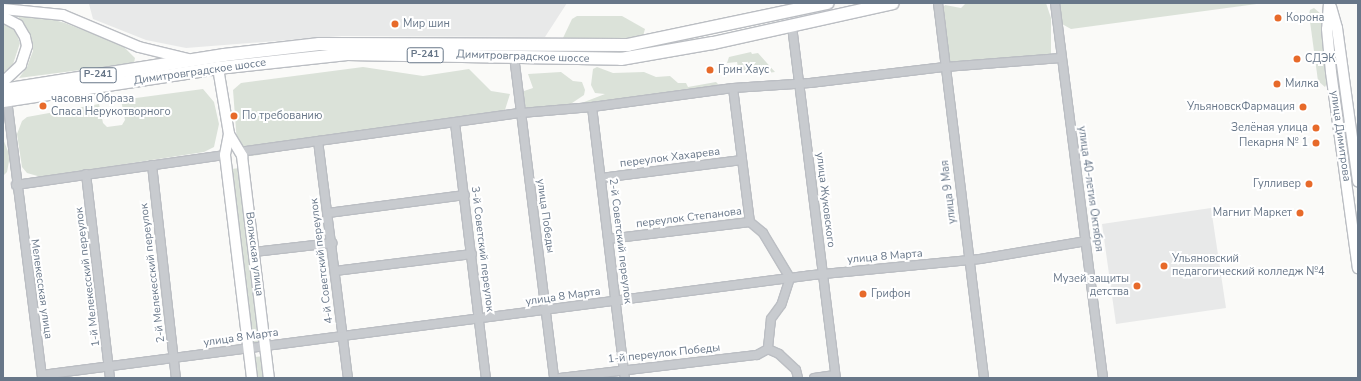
<!DOCTYPE html>
<meta charset="utf-8">
<style>
body{margin:0}
#map{position:relative;width:1361px;height:381px;overflow:hidden;background:#fafaf8;font-family:"Nunito Sans",sans-serif}
div>[style]{position:absolute}
.built>*{inset:0;background:#e8e9e9}
.green>*{inset:0;background:#dbe2d9}
.roads{filter:drop-shadow(1px 0 #bbbec3) drop-shadow(-1px 0 #bbbec3) drop-shadow(0 1px #bbbec3) drop-shadow(0 -1px #bbbec3)}
.minor>*{height:8px;margin:-4px;padding:0 4px;transform-origin:4px;border-radius:4px;background:#c8cbcf}
.major>*{height:10px;margin:-5px;padding:0 5px;transform-origin:5px;border-radius:5px;background:#fff}
.highway>*{height:12px;margin:-6px;padding:0 6px;transform-origin:6px;border-radius:6px;background:#fff}
.dots>*{width:11px;height:11px;translate:-50% -50%;box-sizing:border-box;border:2px solid #fff;border-radius:50%}
span{translate:-50% -50%;white-space:nowrap;text-align:center;line-height:1.15;-webkit-text-stroke:4px #fff;paint-order:stroke}
.shield-label span{padding:1px 3px;background:#fff;border:1px solid;border-radius:3px;-webkit-text-stroke-width:0}
.shield-label{font-size:10px;color:#687789;font-weight:700}
.poi-label{font-size:11px;color:#687789}
.left{translate:0 -50%;text-align:left}
.right{translate:-100% -50%;text-align:right}
.street-label{font-size:11px;color:#687789}
.frame{position:absolute;inset:0;border:4px solid #687789;pointer-events:none}
</style>
<div id="map">
<div class="built">
<div style="clip-path:polygon(93px 3px,567px 3px,545px 37px,342px 36px,186px 48px,146px 40px,93px 19px,89px 4px)"></div>
<div style="clip-path:polygon(1211px 208px,1226px 308px,1116px 324px,1102px 224px)"></div>
</div>
<div class="green">
<div style="clip-path:polygon(966px 3px,1046px 3px,1051px 18px,1051px 59px,1027px 65px,995px 63px,954px 66px,946px 56px,940px 11px,945px 5px,961px 8px)"></div>
<div style="clip-path:polygon(1058px 3px,1264px 3px,1071px 29px,1062px 24px)"></div>
<div style="clip-path:polygon(1314px 8px,1321px 14px,1329px 79px,1325px 87px,1318px 81px,1309px 14px,1310px 10px)"></div>
<div style="clip-path:polygon(17px 15px,44px 17px,65px 23px,122px 45px,135px 58px,134px 63px,19px 78px,27px 67px,33px 51px,31px 36px)"></div>
<div style="clip-path:polygon(577px 16px,622px 16px,645px 29px,643px 36px,628px 38px,563px 38px,572px 19px)"></div>
<div style="clip-path:polygon(3px 22px,14px 28px,20px 43px,13px 64px,3px 73px)"></div>
<div style="clip-path:polygon(751px 52px,752px 54px,758px 53px,775px 72px,754px 75px,738px 67px,737px 62px,727px 63px,729px 57px)"></div>
<div style="clip-path:polygon(363px 67px,423px 76px,469px 69px,491px 91px,510px 94px,504px 113px,252px 156px,237px 143px,233px 90px,241px 83px)"></div>
<div style="clip-path:polygon(597px 67px,613px 73px,644px 72px,656px 77px,670px 76px,678px 83px,686px 83px,688px 87px,716px 82px,721px 87px,635px 105px,579px 104px,605px 94px,595px 93px,591px 85px,593px 69px)"></div>
<div style="clip-path:polygon(561px 72px,573px 81px,582px 82px,585px 90px,584px 95px,566px 107px,531px 113px,524px 104px,524px 91px,533px 88px,528px 74px)"></div>
<div style="clip-path:polygon(203px 89px,214px 102px,219px 124px,214px 147px,204px 152px,41px 177px,27px 173px,22px 167px,17px 134px,22px 121px,27px 117px,99px 104px,103px 123px,107px 127px,122px 125px,125px 120px,121px 100px)"></div>
<div style="clip-path:polygon(3px 139px,10px 156px,7px 172px,3px 176px)"></div>
<div style="clip-path:polygon(240px 168px,260px 342px,253px 343px,231px 169px)"></div>
<div style="clip-path:polygon(264px 356px,267px 378px,258px 378px,255px 357px)"></div>
</div>
<div class="roads">
<div class="minor">
<div style="left:938px;top:3px;width:378px;rotate:83deg"></div>
<div style="left:1055px;top:3px;width:378px;rotate:82.7deg"></div>
<div style="left:792px;top:26px;width:355px;rotate:82.9deg"></div>
<div style="left:514px;top:56px;width:324px;rotate:82.9deg"></div>
<div style="left:733px;top:88px;width:135px;rotate:82.8deg"></div>
<div style="left:750px;top:222px;width:17px;rotate:40deg"></div>
<div style="left:763px;top:233px;width:52px;rotate:59deg"></div>
<div style="left:790px;top:278px;width:28px;rotate:108deg"></div>
<div style="left:781px;top:305px;width:17px;rotate:126deg"></div>
<div style="left:771px;top:319px;width:30px;rotate:96deg"></div>
<div style="left:768px;top:349px;width:12px;rotate:24deg"></div>
<div style="left:779px;top:354px;width:23px;rotate:43deg"></div>
<div style="left:796px;top:370px;width:8px;rotate:76deg"></div>
<div style="left:7px;top:100px;width:280px;rotate:82.8deg"></div>
<div style="left:592px;top:107px;width:273px;rotate:83.1deg"></div>
<div style="left:455px;top:123px;width:257px;rotate:83.1deg"></div>
<div style="left:318px;top:141px;width:239px;rotate:82.8deg"></div>
<div style="left:239px;top:152px;width:285px;rotate:-7.9deg"></div>
<div style="left:521px;top:113px;width:71px;rotate:-4.8deg"></div>
<div style="left:592px;top:107px;width:142px;rotate:-7.7deg"></div>
<div style="left:733px;top:88px;width:77px;rotate:-3.7deg"></div>
<div style="left:810px;top:83px;width:136px;rotate:-6.8deg"></div>
<div style="left:945px;top:67px;width:116px;rotate:-4.4deg"></div>
<div style="left:152px;top:165px;width:214px;rotate:83.6deg"></div>
<div style="left:86px;top:174px;width:205px;rotate:83.3deg"></div>
<div style="left:601px;top:178px;width:142px;rotate:-7.3deg"></div>
<div style="left:16px;top:185px;width:211px;rotate:-8.2deg"></div>
<div style="left:328px;top:213px;width:138px;rotate:-7.5deg"></div>
<div style="left:608px;top:239px;width:143px;rotate:-6.8deg"></div>
<div style="left:254px;top:252px;width:79px;rotate:-6.6deg"></div>
<div style="left:335px;top:271px;width:138px;rotate:-7.1deg"></div>
<div style="left:42px;top:375px;width:777px;rotate:-7.39deg"></div>
<div style="left:813px;top:275px;width:168px;rotate:-5.5deg"></div>
<div style="left:980px;top:259px;width:108px;rotate:-9.6deg"></div>
<div style="left:560px;top:378px;width:198px;rotate:-6.7deg"></div>
<div style="left:757px;top:355px;width:13px;rotate:-29deg"></div>
<div style="left:814px;top:378px;width:21px;rotate:-8deg"></div>
</div>
<div class="major">
<div style="left:1329px;top:3px;width:26px;rotate:94deg"></div>
<div style="left:1327px;top:29px;width:43px;rotate:84.7deg"></div>
<div style="left:1331px;top:72px;width:198px;rotate:82.2deg"></div>
<div style="left:1331px;top:7px;width:22px;rotate:74deg"></div>
<div style="left:1337px;top:28px;width:155px;rotate:82.2deg"></div>
<div style="left:3px;top:9px;width:60px;rotate:5.7deg"></div>
<div style="left:63px;top:15px;width:82px;rotate:22.8deg"></div>
<div style="left:139px;top:47px;width:50px;rotate:13.8deg"></div>
<div style="left:3px;top:17px;width:17px;rotate:28deg"></div>
<div style="left:18px;top:25px;width:14px;rotate:60deg"></div>
<div style="left:25px;top:37px;width:9px;rotate:77deg"></div>
<div style="left:27px;top:46px;width:20px;rotate:108deg"></div>
<div style="left:21px;top:65px;width:25px;rotate:137deg"></div>
<div style="left:218px;top:68px;width:67px;rotate:80.5deg"></div>
<div style="left:229px;top:134px;width:26px;rotate:59deg"></div>
<div style="left:242px;top:156px;width:224px;rotate:83.1deg"></div>
<div style="left:229px;top:134px;width:21px;rotate:101deg"></div>
<div style="left:225px;top:155px;width:225px;rotate:83.1deg"></div>
</div>
<div class="highway">
<div style="left:3px;top:90px;width:224px;rotate:-9deg"></div>
<div style="left:224px;top:55px;width:96px;rotate:-6.6deg"></div>
<div style="left:319px;top:44px;width:309px;rotate:0.2deg"></div>
<div style="left:628px;top:45px;width:204px;rotate:-11.9deg"></div>
<div style="left:3px;top:101px;width:218px;rotate:-8.7deg"></div>
<div style="left:218px;top:68px;width:130px;rotate:-6.2deg"></div>
<div style="left:347px;top:54px;width:274px;rotate:1deg"></div>
<div style="left:621px;top:59px;width:93px;rotate:-9.9deg"></div>
<div style="left:713px;top:43px;width:184px;rotate:-12.5deg"></div>
</div>
</div>
<div class="dots">
<div style="left:1278px;top:18px;background:#e76a2a"></div>
<div style="left:395px;top:24px;background:#e76a2a"></div>
<div style="left:1297px;top:59px;background:#e76a2a"></div>
<div style="left:710px;top:70px;background:#e76a2a"></div>
<div style="left:1277px;top:84px;background:#e76a2a"></div>
<div style="left:43px;top:106px;background:#e76a2a"></div>
<div style="left:1303px;top:107px;background:#e76a2a"></div>
<div style="left:234px;top:116px;background:#e76a2a"></div>
<div style="left:1316px;top:128px;background:#e76a2a"></div>
<div style="left:1316px;top:143px;background:#e76a2a"></div>
<div style="left:1309px;top:184px;background:#e76a2a"></div>
<div style="left:1300px;top:213px;background:#e76a2a"></div>
<div style="left:1164px;top:266px;background:#e76a2a"></div>
<div style="left:1137px;top:286px;background:#e76a2a"></div>
<div style="left:863px;top:294px;background:#e76a2a"></div>
</div>
<div class="shield-label">
<span style="left:425px;top:55px">Р-241</span>
<span style="left:98px;top:75px">Р-241</span>
</div>
<div class="poi-label">
<span class="left" style="left:1286px;top:18px">Корона</span>
<span class="left" style="left:403px;top:24px">Мир шин</span>
<span class="left" style="left:1305px;top:59px">СДЭК</span>
<span class="left" style="left:718px;top:70px">Грин Хаус</span>
<span class="left" style="left:1285px;top:84px">Милка</span>
<span class="left" style="left:51px;top:106px">часовня Образа<br>Спаса Нерукотворного</span>
<span class="right" style="left:1295px;top:107px">УльяновскФармация</span>
<span class="left" style="left:242px;top:116px">По требованию</span>
<span class="right" style="left:1308px;top:128px">Зелёная улица</span>
<span class="right" style="left:1308px;top:143px">Пекарня № 1</span>
<span class="right" style="left:1301px;top:184px">Гулливер</span>
<span class="right" style="left:1292px;top:213px">Магнит Маркет</span>
<span class="left" style="left:1172px;top:266px">Ульяновский<br>педагогический колледж №4</span>
<span class="right" style="left:1129px;top:286px">Музей защиты<br>детства</span>
<span class="left" style="left:871px;top:294px">Грифон</span>
</div>
<div class="street-label">
<span style="left:523px;top:57px;rotate:2deg">Димитровградское шоссе</span>
<span style="left:200px;top:72px;rotate:-8deg">Димитровградское шоссе</span>
<span style="left:1340px;top:136px;rotate:82deg">улица Димитрова</span>
<span style="left:670px;top:158px;rotate:-7deg">переулок Хахарева</span>
<span style="left:1090px;top:189px;rotate:82deg">улица 40-летия Октября</span>
<span style="left:949px;top:192px;rotate:-97deg">улица 9 Мая</span>
<span style="left:825px;top:200px;rotate:83deg">улица Жуковского</span>
<span style="left:545px;top:216px;rotate:82deg">улица Победы</span>
<span style="left:689px;top:218px;rotate:-7deg">переулок Степанова</span>
<span style="left:620px;top:241px;rotate:83deg">2-й Советский переулок</span>
<span style="left:482px;top:249px;rotate:83deg">3-й Советский переулок</span>
<span style="left:254px;top:254px;rotate:83deg">Волжская улица</span>
<span style="left:885px;top:257px;rotate:-5deg">улица 8 Марта</span>
<span style="left:322px;top:261px;rotate:-97deg">4-й Советский переулок</span>
<span style="left:153px;top:273px;rotate:-97deg">2-й Мелекесский переулок</span>
<span style="left:88px;top:277px;rotate:-97deg">1-й Мелекесский переулок</span>
<span style="left:41px;top:289px;rotate:82deg">Мелекесская улица</span>
<span style="left:563px;top:297px;rotate:-8deg">улица 8 Марта</span>
<span style="left:241px;top:338px;rotate:-8deg">улица 8 Марта</span>
<span style="left:664px;top:354px;rotate:-6deg">1-й переулок Победы</span>
</div>
<div class="frame"></div>
</div>
